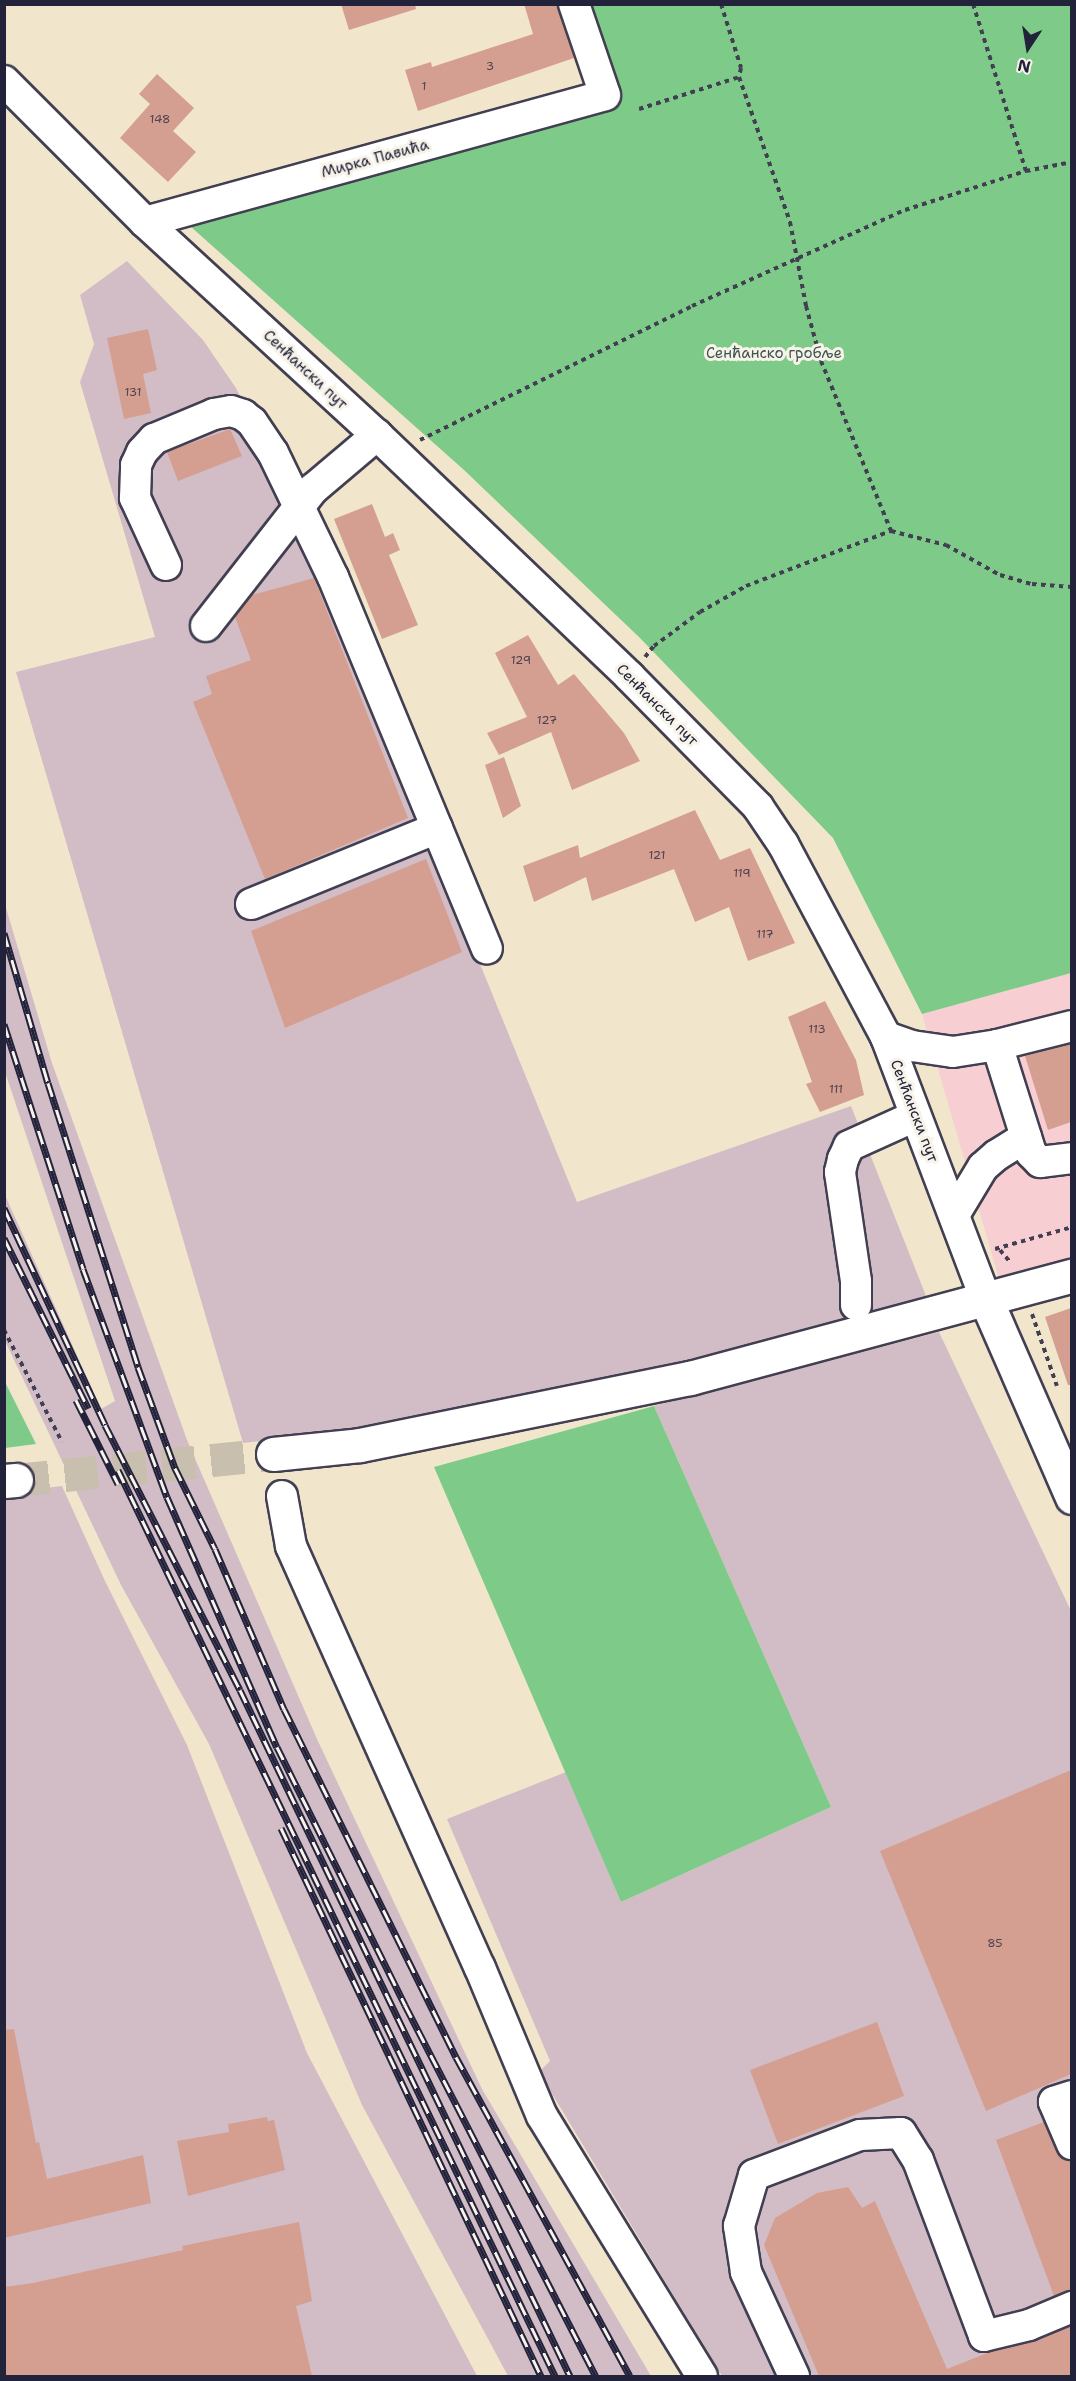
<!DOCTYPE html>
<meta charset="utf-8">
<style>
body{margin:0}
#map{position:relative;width:1076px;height:2381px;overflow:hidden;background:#f1e6cc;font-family:"Shantell Sans",sans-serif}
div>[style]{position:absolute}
.built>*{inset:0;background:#f7cfd2}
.industrial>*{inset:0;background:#d2bdc6}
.green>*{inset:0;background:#7dca89}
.building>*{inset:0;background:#d49f90}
.major-tunnel>*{height:33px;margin-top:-16.5px;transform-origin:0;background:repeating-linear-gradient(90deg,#c8bfaf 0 33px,transparent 0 49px)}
.path>*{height:4px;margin-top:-2px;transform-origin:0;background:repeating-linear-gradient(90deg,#413f51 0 4.5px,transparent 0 9px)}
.roads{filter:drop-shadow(2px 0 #413f51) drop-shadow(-2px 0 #413f51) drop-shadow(0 2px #413f51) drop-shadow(0 -2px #413f51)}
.minor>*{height:30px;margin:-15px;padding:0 15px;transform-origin:15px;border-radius:15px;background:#fff}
.major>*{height:33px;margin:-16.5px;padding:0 16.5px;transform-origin:16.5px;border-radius:16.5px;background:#fff}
.rail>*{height:7px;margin-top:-3.5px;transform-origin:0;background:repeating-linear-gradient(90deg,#f7f3e8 0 14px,#22223b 0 28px);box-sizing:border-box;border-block:2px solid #22223b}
span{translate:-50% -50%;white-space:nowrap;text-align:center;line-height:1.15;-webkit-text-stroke:6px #f7f3e8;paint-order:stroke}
.number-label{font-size:12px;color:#4e4150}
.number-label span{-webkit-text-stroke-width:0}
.street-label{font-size:15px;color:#22223b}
.park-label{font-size:15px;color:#3d5452}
.frame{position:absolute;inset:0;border:6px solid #22223b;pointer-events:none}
.north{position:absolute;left:998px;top:18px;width:60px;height:60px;-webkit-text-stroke:4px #f7f3e8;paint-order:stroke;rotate:192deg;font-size:16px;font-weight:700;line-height:24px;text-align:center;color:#22223b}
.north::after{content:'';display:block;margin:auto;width:21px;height:27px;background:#22223b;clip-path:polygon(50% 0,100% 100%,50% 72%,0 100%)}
</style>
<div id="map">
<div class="built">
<div style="clip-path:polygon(1071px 973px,1071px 1257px,999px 1279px,922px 1014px)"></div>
</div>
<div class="industrial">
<div style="clip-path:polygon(127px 261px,203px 340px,236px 388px,293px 505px,577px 1202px,851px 1106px,928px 1301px,648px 1369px,340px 1432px,243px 1443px,16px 672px,155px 637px,80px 382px,94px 344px,80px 295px)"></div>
<div style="clip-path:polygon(4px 901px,52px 1063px,187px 1440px,317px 1739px,482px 2089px,651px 2376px,508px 2376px,362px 2105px,209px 1744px,121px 1585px,5px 1341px,5px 1195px,101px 1409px,115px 1401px,5px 1072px)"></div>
<div style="clip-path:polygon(939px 1332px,1071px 1611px,1071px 2376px,722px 2376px,539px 2072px,550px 2061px,447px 1819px,566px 1772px,621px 1902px,831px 1807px,654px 1406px)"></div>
<div style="clip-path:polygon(62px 1486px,105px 1581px,187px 1745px,307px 2053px,477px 2376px,5px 2376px,4px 1493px)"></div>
</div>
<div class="green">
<div style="clip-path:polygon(588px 5px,1071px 5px,1071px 973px,922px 1014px,833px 838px,640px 638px,464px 470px,190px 226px,618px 101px)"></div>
<div style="clip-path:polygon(5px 1382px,36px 1444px,5px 1448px)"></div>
<div style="clip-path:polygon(654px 1406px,831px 1807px,621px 1902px,434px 1467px)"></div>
</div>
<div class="building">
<div style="clip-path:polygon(341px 4px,415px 4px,416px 9px,349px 30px)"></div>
<div style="clip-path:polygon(524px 4px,557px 4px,574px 58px,418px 111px,405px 70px,431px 62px,432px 67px,533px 34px)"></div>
<div style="clip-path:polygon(157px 74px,194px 108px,173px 131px,196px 152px,168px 182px,120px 138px,150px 104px,139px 94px)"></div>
<div style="clip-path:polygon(148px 329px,157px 370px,143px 374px,151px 413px,124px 419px,107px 338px)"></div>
<div style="clip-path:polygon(230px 429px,242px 456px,178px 481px,167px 452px)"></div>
<div style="clip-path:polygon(372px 504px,385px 537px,393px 533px,400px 550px,389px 555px,418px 625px,382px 639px,334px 519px)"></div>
<div style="clip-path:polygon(314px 578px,408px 818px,265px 879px,193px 702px,212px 694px,206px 676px,251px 660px,235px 617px,252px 595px)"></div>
<div style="clip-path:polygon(528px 635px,558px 685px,574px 674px,624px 733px,640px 761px,572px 790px,551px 732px,499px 755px,487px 733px,527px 717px,495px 653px)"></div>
<div style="clip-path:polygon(504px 757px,521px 806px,503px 818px,485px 765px)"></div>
<div style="clip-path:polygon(695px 810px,720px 860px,750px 848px,795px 943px,748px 961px,729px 907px,695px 922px,674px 869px,592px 901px,586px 877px,534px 902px,523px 866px,578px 845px,580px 858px)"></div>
<div style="clip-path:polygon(426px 859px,462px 952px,285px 1028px,251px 931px)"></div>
<div style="clip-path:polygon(825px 1001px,856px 1060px,864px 1095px,820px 1112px,806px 1084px,812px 1082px,788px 1017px)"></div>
<div style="clip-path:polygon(1071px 1044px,1071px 1122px,1048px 1130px,1025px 1056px)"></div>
<div style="clip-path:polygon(1071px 1308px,1071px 1385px,1068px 1385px,1045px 1317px)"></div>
<div style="clip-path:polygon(1071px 1770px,1071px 2074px,986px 2111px,880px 1851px)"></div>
<div style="clip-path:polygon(877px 2022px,904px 2096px,778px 2144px,750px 2070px)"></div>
<div style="clip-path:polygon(14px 2029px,36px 2143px,39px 2142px,47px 2179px,143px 2155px,151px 2203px,4px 2238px,4px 2030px)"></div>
<div style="clip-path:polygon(267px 2117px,268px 2121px,274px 2120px,285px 2170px,188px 2196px,177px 2141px,229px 2132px,228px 2124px)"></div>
<div style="clip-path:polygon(1044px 2122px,1056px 2151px,1062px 2158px,1071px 2161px,1071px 2290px,1054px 2296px,996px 2140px)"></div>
<div style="clip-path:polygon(848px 2187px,862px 2208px,875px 2201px,947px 2369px,987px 2353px,1035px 2341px,1071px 2326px,1071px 2376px,819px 2376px,764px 2245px,775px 2218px,817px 2193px)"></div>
<div style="clip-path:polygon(299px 2222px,312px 2301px,296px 2306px,312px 2376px,4px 2376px,4px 2287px,33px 2283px,183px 2250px,182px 2246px)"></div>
</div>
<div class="major-tunnel">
<div style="left:16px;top:1480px;width:258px;rotate:-5.8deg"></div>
</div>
<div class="path">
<div style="left:721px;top:4px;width:67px;rotate:72.6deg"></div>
<div style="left:741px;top:68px;width:9px;rotate:103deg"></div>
<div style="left:739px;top:77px;width:154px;rotate:70.6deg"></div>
<div style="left:790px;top:222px;width:86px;rotate:79.2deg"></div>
<div style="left:806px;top:306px;width:57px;rotate:74.7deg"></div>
<div style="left:821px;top:361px;width:184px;rotate:67.6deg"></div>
<div style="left:973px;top:4px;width:175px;rotate:72.4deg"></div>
<div style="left:639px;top:109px;width:105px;rotate:-17.7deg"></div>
<div style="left:420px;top:440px;width:303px;rotate:-26.2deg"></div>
<div style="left:692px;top:306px;width:234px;rotate:-24.3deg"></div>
<div style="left:905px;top:210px;width:127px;rotate:-17.9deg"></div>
<div style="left:1026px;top:171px;width:47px;rotate:-11.1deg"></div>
<div style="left:645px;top:657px;width:14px;rotate:-51deg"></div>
<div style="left:654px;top:646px;width:57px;rotate:-36.5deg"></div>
<div style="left:700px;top:612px;width:53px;rotate:-29.5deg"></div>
<div style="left:746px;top:586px;width:155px;rotate:-20.8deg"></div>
<div style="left:891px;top:531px;width:57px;rotate:14.3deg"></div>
<div style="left:946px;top:545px;width:62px;rotate:29.1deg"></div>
<div style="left:1000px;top:575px;width:33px;rotate:16deg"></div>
<div style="left:1032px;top:584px;width:40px;rotate:4.3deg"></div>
<div style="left:995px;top:1249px;width:80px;rotate:-15.9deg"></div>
<div style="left:1000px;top:1250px;width:17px;rotate:50deg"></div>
<div style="left:1032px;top:1314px;width:76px;rotate:70.9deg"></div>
<div style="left:4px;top:1330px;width:126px;rotate:62.6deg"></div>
</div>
<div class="roads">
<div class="minor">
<div style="left:4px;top:81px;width:199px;rotate:45deg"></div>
<div style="left:145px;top:222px;width:315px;rotate:42.6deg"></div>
<div style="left:377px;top:435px;width:349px;rotate:43.7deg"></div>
<div style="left:629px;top:676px;width:184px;rotate:45.4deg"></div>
<div style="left:758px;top:807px;width:45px;rotate:56deg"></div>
<div style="left:783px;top:844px;width:219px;rotate:61.9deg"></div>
<div style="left:886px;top:1037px;width:281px;rotate:69.2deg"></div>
<div style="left:145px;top:222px;width:477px;rotate:-15.4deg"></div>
<div style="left:605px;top:95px;width:96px;rotate:-108.8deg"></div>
<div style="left:166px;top:565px;width:74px;rotate:-114.8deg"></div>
<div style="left:135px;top:498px;width:33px;rotate:-88deg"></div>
<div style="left:136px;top:465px;width:14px;rotate:-65deg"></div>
<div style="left:142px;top:452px;width:18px;rotate:-47deg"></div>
<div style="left:154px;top:439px;width:65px;rotate:-22.6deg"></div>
<div style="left:214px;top:414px;width:17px;rotate:-10deg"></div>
<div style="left:231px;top:411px;width:13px;rotate:18deg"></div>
<div style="left:243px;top:415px;width:11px;rotate:38deg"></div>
<div style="left:252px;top:422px;width:37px;rotate:56deg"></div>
<div style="left:273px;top:453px;width:138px;rotate:64.2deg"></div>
<div style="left:333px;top:577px;width:402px;rotate:67.5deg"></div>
<div style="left:206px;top:626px;width:174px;rotate:-52deg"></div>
<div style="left:313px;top:489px;width:84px;rotate:-40.2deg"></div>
<div style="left:251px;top:904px;width:201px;rotate:-22.2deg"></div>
<div style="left:886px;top:1037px;width:28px;rotate:19deg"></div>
<div style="left:912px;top:1046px;width:41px;rotate:8.3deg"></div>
<div style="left:953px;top:1052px;width:45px;rotate:-9deg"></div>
<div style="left:997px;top:1045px;width:77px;rotate:-14.2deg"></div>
<div style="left:997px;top:1045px;width:113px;rotate:72.5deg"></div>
<div style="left:1031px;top:1153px;width:13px;rotate:45deg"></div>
<div style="left:1040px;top:1162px;width:32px;rotate:-7deg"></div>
<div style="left:954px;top:1215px;width:56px;rotate:-58.9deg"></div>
<div style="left:983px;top:1167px;width:18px;rotate:-41deg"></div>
<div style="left:997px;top:1155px;width:34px;rotate:-32deg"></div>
<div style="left:856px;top:1305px;width:24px;rotate:-90deg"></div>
<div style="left:856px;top:1281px;width:110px;rotate:-98.4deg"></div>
<div style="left:840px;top:1172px;width:13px;rotate:-77deg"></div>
<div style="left:843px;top:1159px;width:14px;rotate:-65deg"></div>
<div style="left:849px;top:1146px;width:72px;rotate:-24.4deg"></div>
<div style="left:282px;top:1496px;width:51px;rotate:79.8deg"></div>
<div style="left:291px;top:1546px;width:462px;rotate:65.9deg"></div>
<div style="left:480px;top:1968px;width:160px;rotate:67.3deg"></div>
<div style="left:542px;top:2116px;width:305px;rotate:58.4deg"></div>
<div style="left:1072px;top:2096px;width:19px;rotate:162deg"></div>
<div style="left:1054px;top:2102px;width:46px;rotate:66.8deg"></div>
<div style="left:794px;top:2376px;width:115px;rotate:-114.8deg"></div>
<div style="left:746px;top:2272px;width:47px;rotate:-98.7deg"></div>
<div style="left:739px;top:2226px;width:53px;rotate:-73.6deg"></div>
<div style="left:754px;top:2175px;width:113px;rotate:-20.7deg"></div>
<div style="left:860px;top:2135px;width:41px;rotate:-2.8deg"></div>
<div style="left:901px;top:2133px;width:32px;rotate:58deg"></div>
<div style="left:918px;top:2160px;width:188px;rotate:69.4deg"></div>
<div style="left:984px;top:2336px;width:46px;rotate:-13.7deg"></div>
<div style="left:1029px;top:2325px;width:47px;rotate:-22.7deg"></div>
</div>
<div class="major">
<div style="left:986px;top:1300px;width:215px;rotate:66.4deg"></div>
<div style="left:273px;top:1454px;width:87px;rotate:-5.9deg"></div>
<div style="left:360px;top:1445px;width:337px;rotate:-11.5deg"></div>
<div style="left:690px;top:1378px;width:395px;rotate:-15deg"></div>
<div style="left:4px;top:1481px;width:12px;rotate:-5deg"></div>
</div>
</div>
<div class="rail">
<div style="left:4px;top:933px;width:156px;rotate:73.7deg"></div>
<div style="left:48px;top:1083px;width:298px;rotate:72.4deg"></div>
<div style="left:138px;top:1367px;width:108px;rotate:69.9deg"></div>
<div style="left:175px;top:1468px;width:90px;rotate:63.7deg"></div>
<div style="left:215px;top:1549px;width:174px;rotate:66.7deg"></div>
<div style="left:284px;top:1709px;width:388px;rotate:63.7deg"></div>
<div style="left:456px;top:2057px;width:363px;rotate:61.4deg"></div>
<div style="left:4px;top:1024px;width:257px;rotate:72.1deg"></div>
<div style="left:83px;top:1269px;width:243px;rotate:69.8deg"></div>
<div style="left:167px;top:1497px;width:273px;rotate:66.3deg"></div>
<div style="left:277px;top:1747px;width:288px;rotate:63.6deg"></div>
<div style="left:405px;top:2005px;width:417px;rotate:62.8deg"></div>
<div style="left:4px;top:1208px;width:239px;rotate:65deg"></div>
<div style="left:105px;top:1425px;width:297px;rotate:63deg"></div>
<div style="left:240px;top:1690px;width:761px;rotate:64.31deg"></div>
<div style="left:4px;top:1238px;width:190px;rotate:63.7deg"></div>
<div style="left:76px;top:1400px;width:94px;rotate:63.4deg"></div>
<div style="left:118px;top:1470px;width:1006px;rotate:64.25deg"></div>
<div style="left:281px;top:1828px;width:607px;rotate:64.62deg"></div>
</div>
<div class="number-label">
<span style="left:490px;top:67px">3</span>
<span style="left:424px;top:87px">1</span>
<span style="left:160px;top:120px">148</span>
<span style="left:133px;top:393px">131</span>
<span style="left:521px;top:661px">129</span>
<span style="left:547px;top:721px">127</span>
<span style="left:657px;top:856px">121</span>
<span style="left:742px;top:874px">119</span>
<span style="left:765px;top:935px">117</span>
<span style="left:817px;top:1030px">113</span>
<span style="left:836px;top:1090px">111</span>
<span style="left:995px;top:1944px">85</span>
</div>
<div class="street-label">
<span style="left:375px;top:159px;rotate:-15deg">Мирка Павића</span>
<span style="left:305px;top:370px;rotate:43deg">Сенћански пут</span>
<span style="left:657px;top:705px;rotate:45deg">Сенћански пут</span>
<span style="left:914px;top:1111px;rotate:69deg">Сенћански пут</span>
</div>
<div class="park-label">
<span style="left:774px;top:354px">Сенћанско гробље</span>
</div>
<div class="frame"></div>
<div class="north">N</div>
</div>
